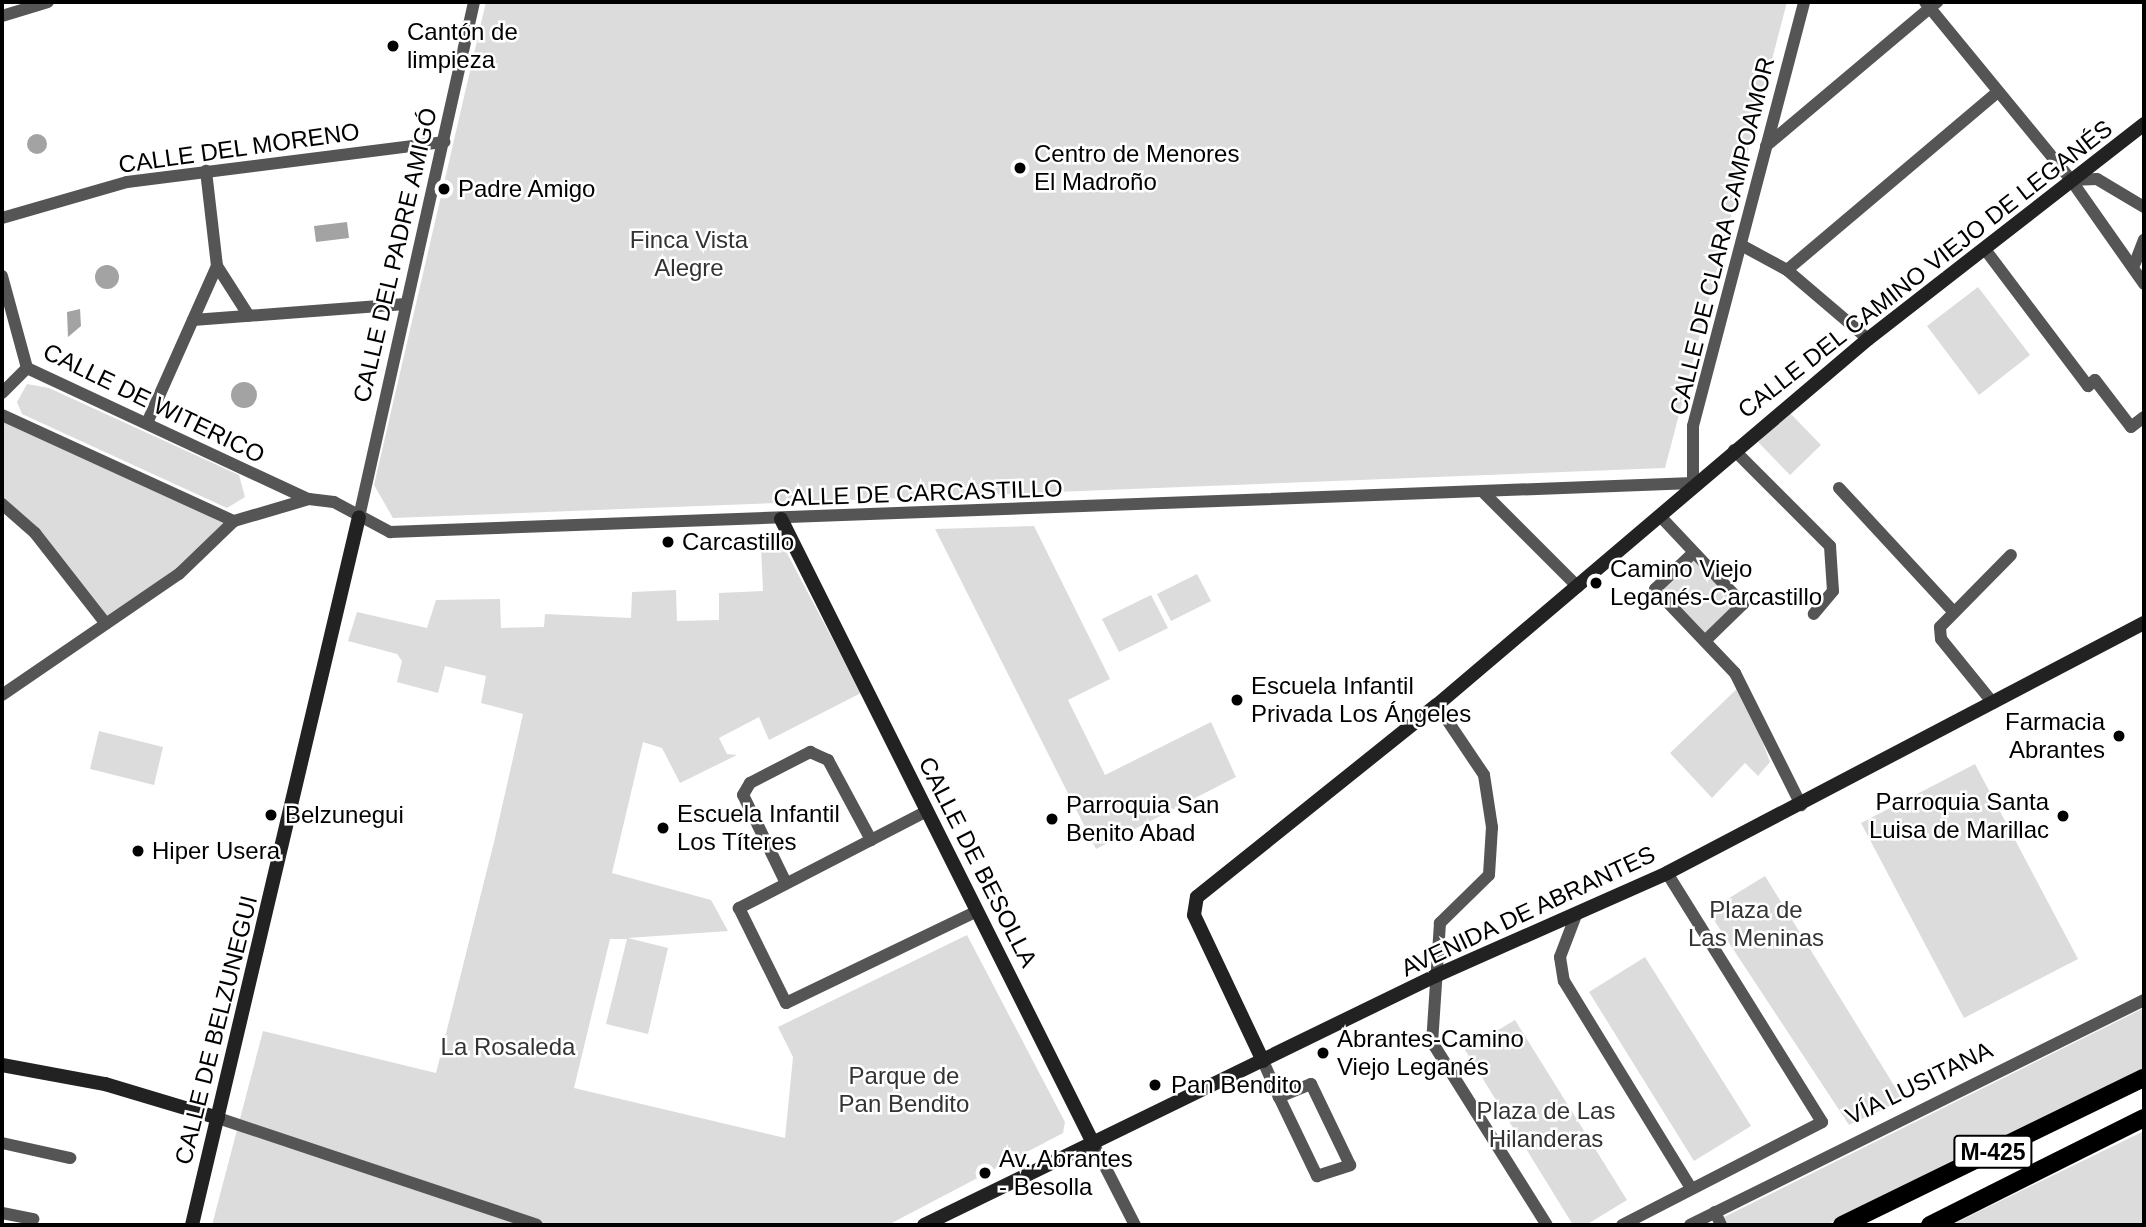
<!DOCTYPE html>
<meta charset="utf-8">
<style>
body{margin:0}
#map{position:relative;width:2146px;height:1227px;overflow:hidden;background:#fff;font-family:Helvetica,sans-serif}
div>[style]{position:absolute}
.green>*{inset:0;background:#dcdcdc}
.water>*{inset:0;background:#a3a3a3}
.round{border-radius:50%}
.street>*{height:12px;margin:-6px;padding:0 6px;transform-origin:6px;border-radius:6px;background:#555}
.secondary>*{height:14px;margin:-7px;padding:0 7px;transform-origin:7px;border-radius:7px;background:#222}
.primary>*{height:18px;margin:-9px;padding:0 9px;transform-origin:9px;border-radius:9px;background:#000}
.dots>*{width:19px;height:19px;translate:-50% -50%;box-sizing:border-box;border:4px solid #fff;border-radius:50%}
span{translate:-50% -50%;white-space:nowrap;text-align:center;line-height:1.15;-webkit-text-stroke:5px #fff;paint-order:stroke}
.shield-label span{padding:2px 5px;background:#fff;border:2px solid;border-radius:5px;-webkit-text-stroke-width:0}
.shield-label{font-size:23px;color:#000;font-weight:700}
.poi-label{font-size:24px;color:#000}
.left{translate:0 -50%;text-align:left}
.right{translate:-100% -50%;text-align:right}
.street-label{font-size:24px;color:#000}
.park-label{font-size:24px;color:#333}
.frame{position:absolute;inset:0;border:4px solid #000;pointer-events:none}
</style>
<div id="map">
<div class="green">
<div style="clip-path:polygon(486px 2px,1787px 2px,1665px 468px,393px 518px,374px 485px)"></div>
<div style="clip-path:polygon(1978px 287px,2030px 355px,1979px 395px,1927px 326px)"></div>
<div style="clip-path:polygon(27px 384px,49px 388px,239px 475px,245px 497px,227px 508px,22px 414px,17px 402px)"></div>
<div style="clip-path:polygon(1789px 412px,1821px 445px,1790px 475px,1758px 442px)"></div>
<div style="clip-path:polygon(2px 415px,234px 521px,179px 574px,106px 624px,2px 504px)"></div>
<div style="clip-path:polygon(1034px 526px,1110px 679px,1068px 700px,1105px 775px,1211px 722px,1236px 777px,1096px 849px,935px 529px)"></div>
<div style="clip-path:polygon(780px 540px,861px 693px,769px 740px,759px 717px,719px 738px,727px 754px,737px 755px,680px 783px,662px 748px,643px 742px,612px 873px,711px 900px,728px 931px,628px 938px,668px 948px,648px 1034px,606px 1024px,627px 939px,610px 939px,574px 1088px,785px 1138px,793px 1057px,778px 1027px,967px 935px,1065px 1122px,1063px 1133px,888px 1225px,212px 1225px,263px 1031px,436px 1073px,494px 842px,523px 714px,481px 703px,486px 676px,445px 666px,438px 693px,397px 682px,402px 661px,397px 654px,348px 641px,357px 612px,427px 628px,436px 600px,500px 599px,501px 628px,544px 627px,545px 614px,631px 618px,632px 592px,676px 590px,677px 621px,719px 620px,719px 593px,763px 591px,761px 548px)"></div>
<div style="clip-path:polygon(1693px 553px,1743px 604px,1705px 641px,1655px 589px)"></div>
<div style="clip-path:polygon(1197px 574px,1211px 601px,1171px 621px,1157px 594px)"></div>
<div style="clip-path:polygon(1151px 595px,1168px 628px,1119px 652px,1102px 619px)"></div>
<div style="clip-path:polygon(1741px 685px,1770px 762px,1758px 776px,1745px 763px,1712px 798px,1670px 753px)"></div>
<div style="clip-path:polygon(99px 731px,163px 747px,154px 785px,90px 769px)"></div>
<div style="clip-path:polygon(1975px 764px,2078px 959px,1964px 1018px,1861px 823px)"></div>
<div style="clip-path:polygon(1765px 876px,1903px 1100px,1849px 1125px,1708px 911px)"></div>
<div style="clip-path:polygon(1645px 957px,1751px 1126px,1694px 1161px,1589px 992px)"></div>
<div style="clip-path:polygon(2144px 1008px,2144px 1069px,2137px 1073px,1826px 1225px,1721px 1225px,1718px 1220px)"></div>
<div style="clip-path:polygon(1515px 1020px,1627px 1200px,1586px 1225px,1573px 1225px,1465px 1050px)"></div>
<div style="clip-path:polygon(2144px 1131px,2144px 1225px,1951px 1225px)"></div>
</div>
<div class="water">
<div class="round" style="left:27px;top:134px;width:20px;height:20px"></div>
<div style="clip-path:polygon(347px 222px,349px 238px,316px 242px,314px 226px)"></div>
<div class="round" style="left:95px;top:265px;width:24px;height:24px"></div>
<div style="clip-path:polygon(80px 309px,81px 326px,68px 337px,67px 312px)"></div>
<div class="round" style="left:231px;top:382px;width:26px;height:26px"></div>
</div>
<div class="street">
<div style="left:1925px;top:2px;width:230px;rotate:50.6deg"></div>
<div style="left:2071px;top:180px;width:127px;rotate:54.9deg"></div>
<div style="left:2px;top:16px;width:48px;rotate:-16.9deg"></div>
<div style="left:1766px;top:146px;width:224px;rotate:-40.1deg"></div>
<div style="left:2071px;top:180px;width:26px;rotate:-2deg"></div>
<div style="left:2097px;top:179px;width:55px;rotate:30.8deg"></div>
<div style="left:2px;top:218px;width:130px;rotate:-16.1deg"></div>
<div style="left:127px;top:182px;width:320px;rotate:-7.2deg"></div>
<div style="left:1741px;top:245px;width:52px;rotate:28.5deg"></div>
<div style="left:1787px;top:270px;width:106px;rotate:40.4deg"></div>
<div style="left:1984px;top:248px;width:173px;rotate:53deg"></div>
<div style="left:2088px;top:386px;width:9px;rotate:-41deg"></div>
<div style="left:2095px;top:380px;width:59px;rotate:52.5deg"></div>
<div style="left:2131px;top:427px;width:16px;rotate:-38deg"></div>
<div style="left:2135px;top:263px;width:25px;rotate:-69deg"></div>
<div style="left:217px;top:266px;width:59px;rotate:57.4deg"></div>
<div style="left:1787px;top:270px;width:276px;rotate:-40.2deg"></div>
<div style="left:2px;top:276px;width:95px;rotate:74.8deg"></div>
<div style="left:27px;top:368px;width:310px;rotate:25deg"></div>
<div style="left:193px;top:320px;width:213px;rotate:-4.3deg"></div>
<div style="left:2px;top:393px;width:35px;rotate:-45deg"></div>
<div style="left:2px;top:415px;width:255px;rotate:24.6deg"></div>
<div style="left:147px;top:423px;width:172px;rotate:-66deg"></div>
<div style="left:217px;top:266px;width:96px;rotate:-96.6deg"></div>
<div style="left:1734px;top:450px;width:136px;rotate:45deg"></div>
<div style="left:1830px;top:546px;width:45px;rotate:86.2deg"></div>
<div style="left:1833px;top:591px;width:30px;rotate:130deg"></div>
<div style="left:1839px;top:488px;width:166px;rotate:47.2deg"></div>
<div style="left:1483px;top:492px;width:134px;rotate:45deg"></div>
<div style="left:2px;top:504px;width:44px;rotate:41.3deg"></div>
<div style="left:35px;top:533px;width:115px;rotate:52deg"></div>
<div style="left:1660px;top:516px;width:121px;rotate:46.7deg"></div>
<div style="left:1743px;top:604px;width:53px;rotate:135.8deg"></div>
<div style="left:359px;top:517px;width:528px;rotate:-77.41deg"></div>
<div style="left:1693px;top:553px;width:52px;rotate:136.5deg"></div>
<div style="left:1655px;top:589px;width:116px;rotate:46.4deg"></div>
<div style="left:1735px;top:673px;width:148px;rotate:63.4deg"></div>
<div style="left:2px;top:695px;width:214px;rotate:-34.4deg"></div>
<div style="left:179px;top:574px;width:76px;rotate:-43.9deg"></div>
<div style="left:234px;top:521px;width:78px;rotate:-16.3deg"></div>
<div style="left:309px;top:499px;width:25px;rotate:7deg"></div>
<div style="left:334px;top:502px;width:64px;rotate:28.2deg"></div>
<div style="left:390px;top:532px;width:1304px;rotate:-2.15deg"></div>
<div style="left:1693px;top:483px;width:57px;rotate:-90deg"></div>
<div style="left:1693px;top:426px;width:438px;rotate:-75.3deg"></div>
<div style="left:1993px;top:703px;width:82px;rotate:-129.1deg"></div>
<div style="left:1941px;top:639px;width:12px;rotate:-95deg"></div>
<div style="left:1940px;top:627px;width:101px;rotate:-45.4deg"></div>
<div style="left:1437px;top:705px;width:84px;rotate:56.1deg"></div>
<div style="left:1484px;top:775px;width:53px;rotate:81.3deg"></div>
<div style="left:1492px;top:827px;width:48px;rotate:93.6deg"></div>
<div style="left:1489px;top:875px;width:69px;rotate:135.6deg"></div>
<div style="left:1440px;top:923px;width:119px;rotate:93.8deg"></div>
<div style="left:1432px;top:1042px;width:216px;rotate:57.9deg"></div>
<div style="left:927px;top:811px;width:212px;rotate:152.7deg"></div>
<div style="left:739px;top:908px;width:106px;rotate:63.7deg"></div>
<div style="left:786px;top:1003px;width:212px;rotate:-25.7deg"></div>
<div style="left:786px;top:883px;width:98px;rotate:-116deg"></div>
<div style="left:743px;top:795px;width:14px;rotate:-60deg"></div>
<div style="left:750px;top:783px;width:68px;rotate:-27.3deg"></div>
<div style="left:810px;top:752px;width:20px;rotate:24deg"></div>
<div style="left:828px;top:760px;width:91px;rotate:61.7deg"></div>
<div style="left:1576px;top:915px;width:45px;rotate:110.9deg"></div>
<div style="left:1560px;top:957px;width:24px;rotate:81deg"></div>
<div style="left:1564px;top:981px;width:243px;rotate:58.5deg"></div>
<div style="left:1263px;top:1061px;width:39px;rotate:66deg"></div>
<div style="left:1279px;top:1097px;width:88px;rotate:64.3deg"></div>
<div style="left:1317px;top:1176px;width:35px;rotate:-18deg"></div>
<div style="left:1350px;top:1165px;width:90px;rotate:-115.7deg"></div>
<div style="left:1311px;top:1084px;width:35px;rotate:158deg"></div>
<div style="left:218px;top:1118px;width:336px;rotate:18.5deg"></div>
<div style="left:2px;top:1143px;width:70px;rotate:12.4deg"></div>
<div style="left:1094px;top:1145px;width:90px;rotate:62.9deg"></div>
<div style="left:1715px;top:1212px;width:14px;rotate:65deg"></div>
<div style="left:2px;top:1213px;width:32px;rotate:11deg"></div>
<div style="left:1622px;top:1225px;width:225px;rotate:-27.2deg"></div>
<div style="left:1822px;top:1122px;width:293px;rotate:-121.9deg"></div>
<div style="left:1690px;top:1225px;width:507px;rotate:-26.36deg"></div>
</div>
<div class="secondary">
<div style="left:781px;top:519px;width:700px;rotate:63.43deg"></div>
<div style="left:1263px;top:1061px;width:161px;rotate:-115.3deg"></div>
<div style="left:1194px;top:915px;width:18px;rotate:-81deg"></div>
<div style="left:1197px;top:897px;width:307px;rotate:-38.7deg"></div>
<div style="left:1437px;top:705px;width:565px;rotate:-40.34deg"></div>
<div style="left:1868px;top:339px;width:350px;rotate:-37.9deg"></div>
<div style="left:2px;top:1065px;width:105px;rotate:10.5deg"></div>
<div style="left:105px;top:1084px;width:118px;rotate:16.7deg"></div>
<div style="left:192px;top:1225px;width:727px;rotate:-76.73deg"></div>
<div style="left:924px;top:1225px;width:568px;rotate:-25.98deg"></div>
<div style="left:1435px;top:976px;width:254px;rotate:-23.9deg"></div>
<div style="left:1667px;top:873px;width:539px;rotate:-27.66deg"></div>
</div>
<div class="primary">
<div style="left:1842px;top:1225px;width:336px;rotate:-26deg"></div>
<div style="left:1930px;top:1225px;width:239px;rotate:-26.6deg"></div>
</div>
<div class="dots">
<div style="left:393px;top:46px;background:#000"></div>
<div style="left:1020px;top:168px;background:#000"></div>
<div style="left:444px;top:189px;background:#000"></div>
<div style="left:668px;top:542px;background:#000"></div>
<div style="left:1596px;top:583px;background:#000"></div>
<div style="left:1237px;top:700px;background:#000"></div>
<div style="left:2119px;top:736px;background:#000"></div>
<div style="left:271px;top:815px;background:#000"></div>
<div style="left:2063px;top:816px;background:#000"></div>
<div style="left:1052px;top:819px;background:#000"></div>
<div style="left:663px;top:828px;background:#000"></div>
<div style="left:138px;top:851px;background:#000"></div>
<div style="left:1323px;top:1053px;background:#000"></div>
<div style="left:1155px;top:1085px;background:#000"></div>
<div style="left:985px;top:1173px;background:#000"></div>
</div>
<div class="shield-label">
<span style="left:1993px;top:1152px">M-425</span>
</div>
<div class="poi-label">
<span class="left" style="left:407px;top:46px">Cantón de<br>limpieza</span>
<span class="left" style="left:1034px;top:168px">Centro de Menores<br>El Madroño</span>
<span class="left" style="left:458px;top:189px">Padre Amigo</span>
<span class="left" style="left:682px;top:542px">Carcastillo</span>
<span class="left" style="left:1610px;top:583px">Camino Viejo<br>Leganés-Carcastillo</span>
<span class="left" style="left:1251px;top:700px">Escuela Infantil<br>Privada Los Ángeles</span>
<span class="right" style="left:2105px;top:736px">Farmacia<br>Abrantes</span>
<span class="right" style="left:2049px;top:816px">Parroquia Santa<br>Luisa de Marillac</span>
<span class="left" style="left:1066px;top:819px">Parroquia San<br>Benito Abad</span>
<span class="left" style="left:677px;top:828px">Escuela Infantil<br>Los Títeres</span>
<span class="left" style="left:285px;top:815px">Belzunegui</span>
<span class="left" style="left:152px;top:851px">Hiper Usera</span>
<span class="left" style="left:1337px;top:1053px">Abrantes-Camino<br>Viejo Leganés</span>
<span class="left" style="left:1171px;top:1085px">Pan Bendito</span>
<span class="left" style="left:999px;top:1173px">Av. Abrantes<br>- Besolla</span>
</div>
<div class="street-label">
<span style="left:239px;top:148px;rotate:-8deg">CALLE DEL MORENO</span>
<span style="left:1722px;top:236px;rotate:-76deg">CALLE DE CLARA CAMPOAMOR</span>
<span style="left:395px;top:255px;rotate:-77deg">CALLE DEL PADRE AMIGÓ</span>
<span style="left:1925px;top:269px;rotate:-38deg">CALLE DEL CAMINO VIEJO DE LEGANÉS</span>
<span style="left:154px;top:403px;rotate:26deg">CALLE DE WITERICO</span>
<span style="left:918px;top:493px;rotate:-2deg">CALLE DE CARCASTILLO</span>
<span style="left:978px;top:862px;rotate:63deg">CALLE DE BESOLLA</span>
<span style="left:1528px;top:911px;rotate:-25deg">AVENIDA DE ABRANTES</span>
<span style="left:216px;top:1030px;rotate:-76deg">CALLE DE BELZUNEGUI</span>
<span style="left:1919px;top:1083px;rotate:-26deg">VÍA LUSITANA</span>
</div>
<div class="park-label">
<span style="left:689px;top:254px">Finca Vista<br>Alegre</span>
<span style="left:1756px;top:924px">Plaza de<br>Las Meninas</span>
<span style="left:508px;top:1047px">La Rosaleda</span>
<span style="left:904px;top:1090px">Parque de<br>Pan Bendito</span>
<span style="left:1546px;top:1125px">Plaza de Las<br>Hilanderas</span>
</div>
<div class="frame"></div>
</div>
